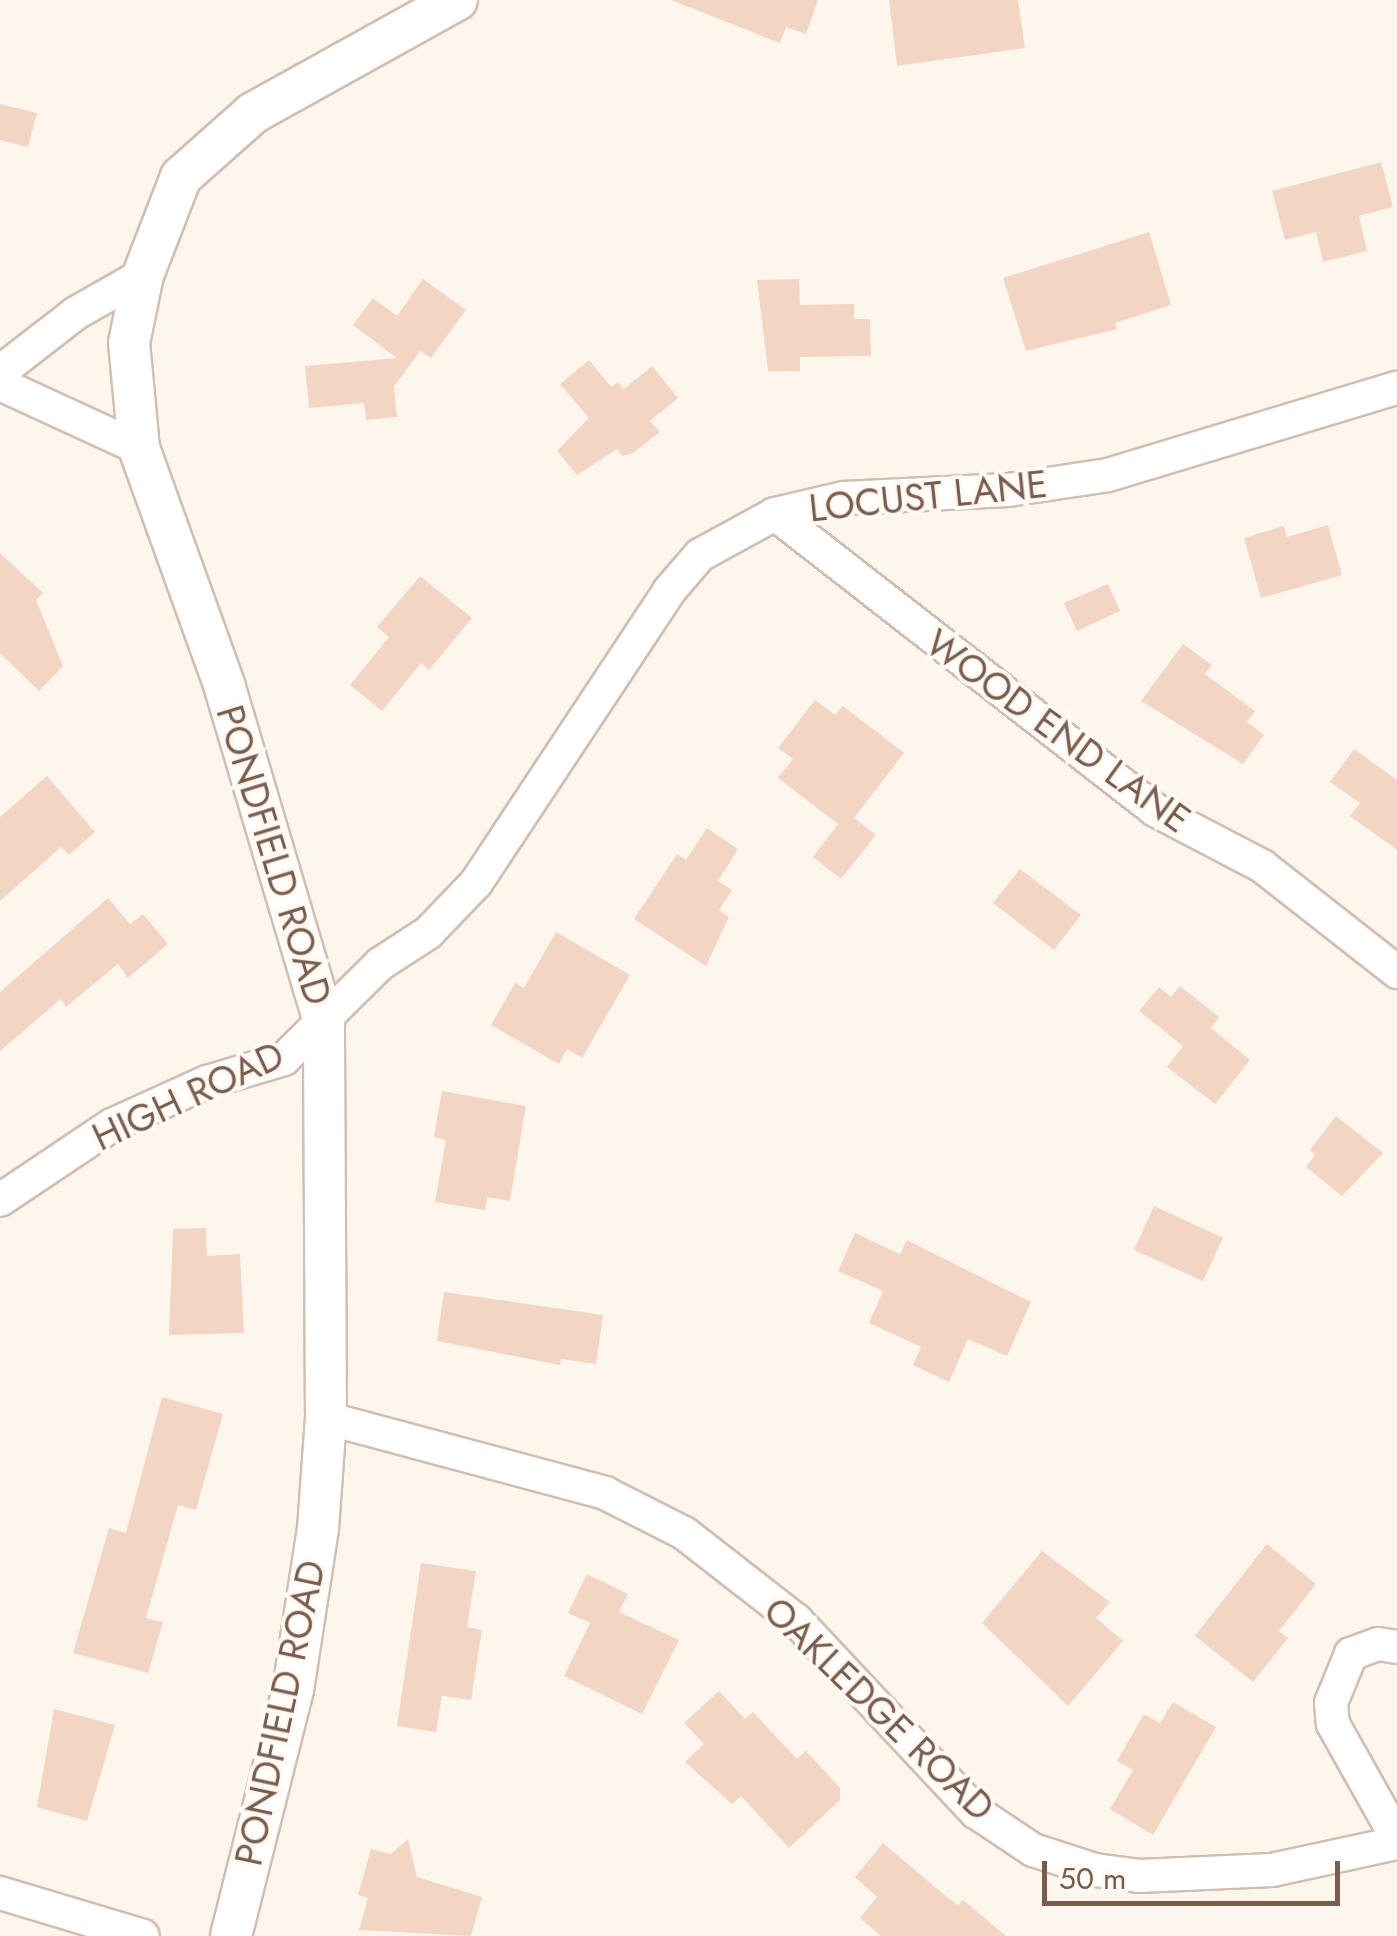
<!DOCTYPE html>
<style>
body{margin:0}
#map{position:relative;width:1397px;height:1936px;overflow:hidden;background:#fdf6ec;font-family:Jost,sans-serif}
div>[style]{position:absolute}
.building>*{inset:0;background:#f3d5c3}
.roads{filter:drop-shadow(2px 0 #d1beb0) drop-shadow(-2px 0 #d1beb0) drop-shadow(0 2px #d1beb0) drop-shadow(0 -2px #d1beb0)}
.minor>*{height:32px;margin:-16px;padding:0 16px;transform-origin:16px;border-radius:16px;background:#fff}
.tertiary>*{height:40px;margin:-20px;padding:0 20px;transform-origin:20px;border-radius:20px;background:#fff}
span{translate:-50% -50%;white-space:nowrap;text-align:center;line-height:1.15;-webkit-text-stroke:8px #fffaf3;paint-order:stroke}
.street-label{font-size:38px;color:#7a5c4d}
.scale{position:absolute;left:1042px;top:1861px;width:298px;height:45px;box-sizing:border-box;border:5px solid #7a5c4d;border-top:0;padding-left:12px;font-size:30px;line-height:35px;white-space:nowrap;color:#7a5c4d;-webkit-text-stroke:8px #fffaf3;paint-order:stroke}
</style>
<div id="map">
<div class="building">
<div style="clip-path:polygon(671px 0,818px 0,806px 34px,786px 27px,780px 43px)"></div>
<div style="clip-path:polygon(889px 0,1018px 0,1025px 48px,897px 66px)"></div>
<div style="clip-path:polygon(0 104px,37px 113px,28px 147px,0 140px)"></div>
<div style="clip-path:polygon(1381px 162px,1393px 207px,1359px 216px,1367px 251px,1323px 262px,1316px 232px,1285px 240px,1272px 191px)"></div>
<div style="clip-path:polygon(1149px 232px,1171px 305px,1115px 323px,1117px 329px,1026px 351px,1003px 278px)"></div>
<div style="clip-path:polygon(423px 279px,466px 310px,431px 358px,420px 351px,394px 387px,397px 417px,366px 420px,364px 403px,309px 408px,305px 366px,397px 358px,353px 325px,373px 298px,397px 316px)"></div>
<div style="clip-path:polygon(799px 279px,800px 305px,854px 304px,854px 319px,870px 319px,871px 356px,800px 357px,800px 371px,768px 371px,757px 280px)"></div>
<div style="clip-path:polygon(589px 360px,611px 387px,618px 382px,624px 389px,652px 366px,678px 398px,650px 421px,660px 432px,633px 453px,622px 456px,617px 449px,577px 475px,557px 451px,589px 418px,560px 384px)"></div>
<div style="clip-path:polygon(1328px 525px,1342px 575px,1261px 598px,1244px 538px,1284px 526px,1287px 537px)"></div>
<div style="clip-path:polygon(0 553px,43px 593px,36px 600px,63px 666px,39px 691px,0 653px)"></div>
<div style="clip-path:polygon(420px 576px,472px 618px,429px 670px,421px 663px,382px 711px,350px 685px,389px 637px,377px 627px)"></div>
<div style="clip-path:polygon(1108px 584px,1120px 611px,1077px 631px,1064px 603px)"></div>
<div style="clip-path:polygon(1183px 644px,1212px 665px,1205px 674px,1255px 711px,1247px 722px,1264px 735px,1243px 764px,1141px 701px)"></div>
<div style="clip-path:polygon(815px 700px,835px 715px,843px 706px,904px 753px,854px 818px,876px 835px,841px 879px,813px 857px,838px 824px,778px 778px,793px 759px,778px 748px)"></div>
<div style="clip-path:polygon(1354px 749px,1397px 780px,1397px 850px,1350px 816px,1360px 803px,1330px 782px)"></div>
<div style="clip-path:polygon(47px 776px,95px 832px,69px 855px,61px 847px,0 901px,0 817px)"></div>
<div style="clip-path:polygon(707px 828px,738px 849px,718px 881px,732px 890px,719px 910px,729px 917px,706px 966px,634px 919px,677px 854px,686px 860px)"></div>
<div style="clip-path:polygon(1020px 869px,1081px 915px,1054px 950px,993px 903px)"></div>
<div style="clip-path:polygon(108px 898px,130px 924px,143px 914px,168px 944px,128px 978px,118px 964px,66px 1007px,61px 999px,0 1051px,0 992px)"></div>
<div style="clip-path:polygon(556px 932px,630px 975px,582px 1058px,567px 1049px,559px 1064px,491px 1025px,515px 983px,524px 988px)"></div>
<div style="clip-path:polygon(1180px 986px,1219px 1017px,1211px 1028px,1250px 1060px,1215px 1104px,1167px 1067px,1183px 1046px,1139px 1011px,1159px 987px,1171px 997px)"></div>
<div style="clip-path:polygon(442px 1091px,526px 1106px,510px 1201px,487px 1197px,485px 1210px,435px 1202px,446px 1140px,434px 1137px)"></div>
<div style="clip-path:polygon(1336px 1116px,1383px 1153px,1342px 1196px,1306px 1167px,1315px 1155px,1310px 1150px)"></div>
<div style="clip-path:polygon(1154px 1206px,1223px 1238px,1203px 1281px,1134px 1250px)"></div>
<div style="clip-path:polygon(206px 1228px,207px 1256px,240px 1254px,244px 1333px,169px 1335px,173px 1229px)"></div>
<div style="clip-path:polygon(855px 1233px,900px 1254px,907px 1240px,1031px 1302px,1007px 1356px,968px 1339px,949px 1382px,913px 1365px,921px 1347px,869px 1323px,883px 1291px,838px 1271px)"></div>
<div style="clip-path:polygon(444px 1292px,603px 1315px,596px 1364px,561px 1359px,560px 1365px,437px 1341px)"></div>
<div style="clip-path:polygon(162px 1397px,223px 1414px,196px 1510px,178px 1505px,146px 1618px,163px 1622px,148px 1673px,73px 1653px,109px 1528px,126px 1533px)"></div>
<div style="clip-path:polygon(1267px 1544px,1316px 1584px,1279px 1631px,1288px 1638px,1253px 1682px,1195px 1636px)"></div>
<div style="clip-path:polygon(1042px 1551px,1110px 1602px,1096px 1618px,1123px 1641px,1068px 1706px,982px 1623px)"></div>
<div style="clip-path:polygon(421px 1563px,476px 1571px,467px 1627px,482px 1630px,471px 1700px,442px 1696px,436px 1732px,397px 1726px)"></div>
<div style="clip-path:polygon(587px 1574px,628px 1594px,619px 1612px,679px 1640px,642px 1714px,564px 1676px,590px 1623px,568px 1613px)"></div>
<div style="clip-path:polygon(719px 1691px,745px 1719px,753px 1712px,797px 1759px,806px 1751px,840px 1788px,840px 1800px,789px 1848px,741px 1796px,732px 1804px,685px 1762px,704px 1744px,684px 1723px)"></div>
<div style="clip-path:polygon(1173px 1702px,1216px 1727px,1153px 1835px,1110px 1809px,1133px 1770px,1117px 1761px,1144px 1714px,1160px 1723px)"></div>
<div style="clip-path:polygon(54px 1709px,115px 1725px,87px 1821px,37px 1807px)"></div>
<div style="clip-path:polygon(408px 1839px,417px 1877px,482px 1897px,471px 1936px,359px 1930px,368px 1898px,358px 1895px,371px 1849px,391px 1854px)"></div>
<div style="clip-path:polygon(883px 1843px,948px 1898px,958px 1905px,963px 1900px,1006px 1936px,881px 1936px,860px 1918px,877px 1897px,855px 1877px)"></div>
</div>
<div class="roads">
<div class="minor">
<div style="left:0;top:372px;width:96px;rotate:-37.8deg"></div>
<div style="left:76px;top:313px;width:77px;rotate:-29.6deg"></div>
<div style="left:0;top:384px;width:153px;rotate:24.7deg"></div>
<div style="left:775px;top:514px;width:482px;rotate:37.9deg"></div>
<div style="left:1155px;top:810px;width:121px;rotate:27.6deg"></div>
<div style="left:1262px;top:866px;width:172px;rotate:38.1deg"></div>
<div style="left:0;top:1200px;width:135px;rotate:-33.8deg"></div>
<div style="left:112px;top:1125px;width:104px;rotate:-24.4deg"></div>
<div style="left:207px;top:1082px;width:80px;rotate:-16.6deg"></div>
<div style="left:284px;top:1059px;width:135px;rotate:-44.7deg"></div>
<div style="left:380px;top:964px;width:57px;rotate:-32.9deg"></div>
<div style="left:428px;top:933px;width:69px;rotate:-46.2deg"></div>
<div style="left:476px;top:883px;width:350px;rotate:-56.5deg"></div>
<div style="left:669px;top:591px;width:48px;rotate:-49.3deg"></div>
<div style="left:700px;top:555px;width:85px;rotate:-28.7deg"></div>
<div style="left:775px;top:514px;width:71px;rotate:-13.1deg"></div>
<div style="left:844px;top:498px;width:164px;rotate:-2.8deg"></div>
<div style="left:1008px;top:490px;width:101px;rotate:-8.5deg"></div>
<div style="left:1108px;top:475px;width:302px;rotate:-16.8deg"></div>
<div style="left:326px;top:1418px;width:289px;rotate:15deg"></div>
<div style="left:605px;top:1493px;width:89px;rotate:26.9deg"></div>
<div style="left:684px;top:1533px;width:143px;rotate:37.9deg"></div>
<div style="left:797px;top:1621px;width:262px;rotate:46.9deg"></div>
<div style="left:976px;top:1812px;width:69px;rotate:33.7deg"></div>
<div style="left:1033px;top:1850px;width:65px;rotate:17.9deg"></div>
<div style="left:1095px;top:1870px;width:44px;rotate:7.8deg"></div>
<div style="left:1139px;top:1876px;width:133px;rotate:-2.6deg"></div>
<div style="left:1272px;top:1870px;width:128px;rotate:-12.2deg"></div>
<div style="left:1397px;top:1647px;width:19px;rotate:-171deg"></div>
<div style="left:1378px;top:1644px;width:29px;rotate:160deg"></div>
<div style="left:1351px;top:1654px;width:53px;rotate:112.2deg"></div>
<div style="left:1331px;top:1703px;width:21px;rotate:85deg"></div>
<div style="left:1333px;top:1724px;width:131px;rotate:60.7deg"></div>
<div style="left:0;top:1893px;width:149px;rotate:16.7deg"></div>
</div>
<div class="tertiary">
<div style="left:231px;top:1936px;width:254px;rotate:-75.9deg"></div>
<div style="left:293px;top:1690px;width:163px;rotate:-81.2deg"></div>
<div style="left:318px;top:1529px;width:111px;rotate:-85.9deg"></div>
<div style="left:326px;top:1418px;width:396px;rotate:-90.3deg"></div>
<div style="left:324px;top:1022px;width:349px;rotate:-106.5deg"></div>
<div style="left:225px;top:687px;width:254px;rotate:-109.8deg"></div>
<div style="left:139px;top:448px;width:105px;rotate:-95.4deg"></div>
<div style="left:129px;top:343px;width:69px;rotate:-78.4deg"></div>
<div style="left:143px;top:275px;width:105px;rotate:-68.8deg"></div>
<div style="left:181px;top:177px;width:96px;rotate:-41.6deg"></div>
<div style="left:253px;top:113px;width:233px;rotate:-29deg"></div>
</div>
</div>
<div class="street-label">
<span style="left:928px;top:496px;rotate:-6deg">LOCUST LANE</span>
<span style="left:1058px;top:731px;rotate:36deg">WOOD END LANE</span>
<span style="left:274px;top:855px;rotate:73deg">PONDFIELD ROAD</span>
<span style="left:188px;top:1096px;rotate:-25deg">HIGH ROAD</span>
<span style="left:879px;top:1709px;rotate:44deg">OAKLEDGE ROAD</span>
<span style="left:280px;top:1713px;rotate:-78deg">PONDFIELD ROAD</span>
</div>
<div class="scale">50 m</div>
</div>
